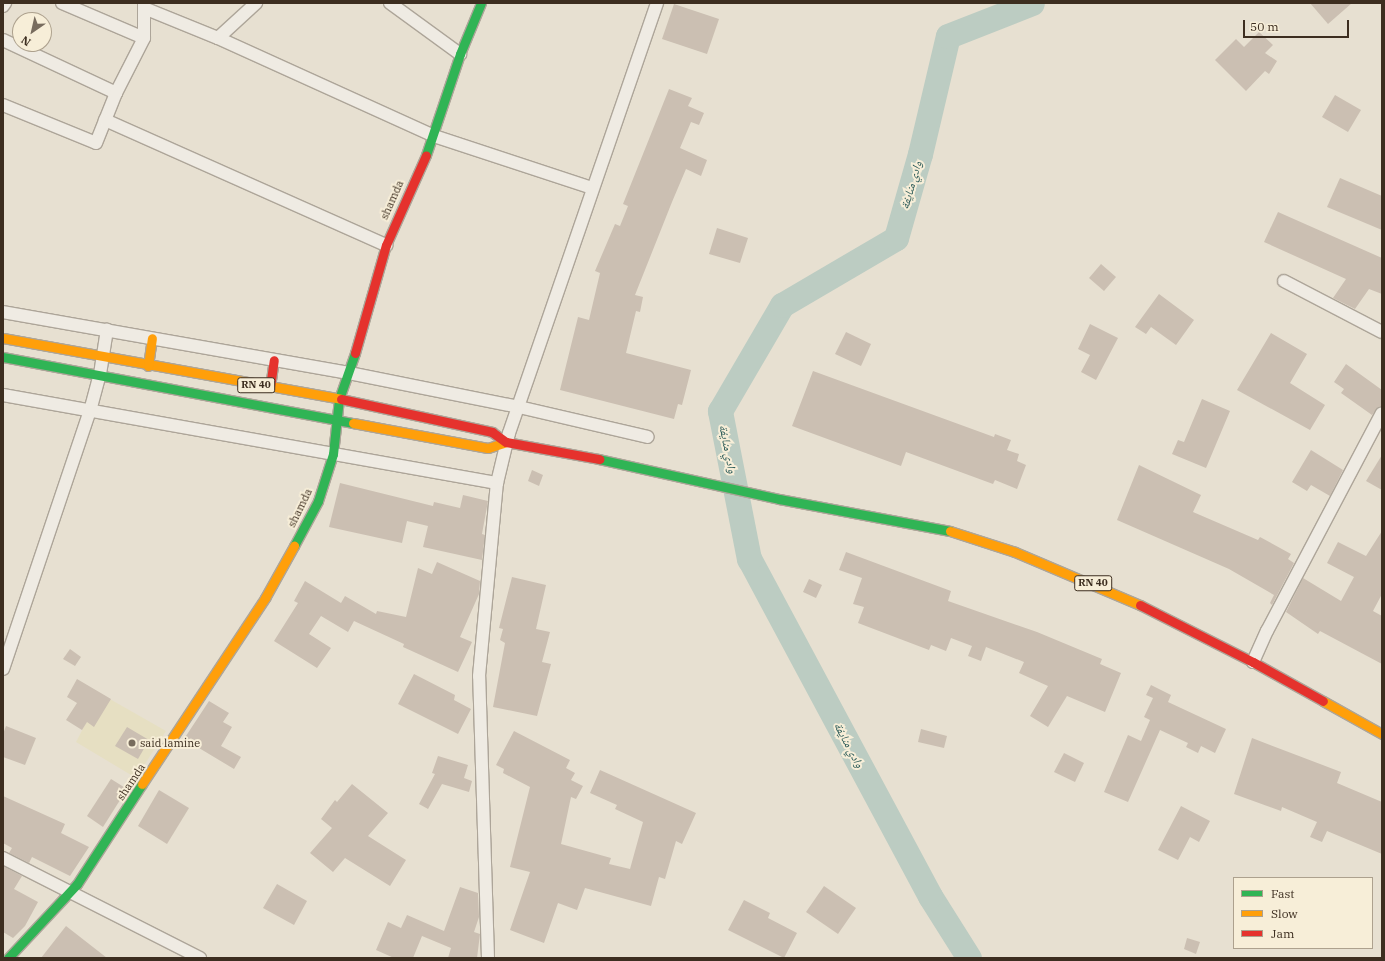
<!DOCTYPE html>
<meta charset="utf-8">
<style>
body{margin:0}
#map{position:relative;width:1385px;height:961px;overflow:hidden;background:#e7e0d1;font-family:"IBM Plex Serif","Noto Naskh Arabic",serif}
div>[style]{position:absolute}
.farmland>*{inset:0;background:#e6dfc2}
.river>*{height:25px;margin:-12.5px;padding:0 12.5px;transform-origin:12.5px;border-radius:12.5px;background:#bcccc2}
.building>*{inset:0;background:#cbbfb2}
.roads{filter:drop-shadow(1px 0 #ada599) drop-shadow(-1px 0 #ada599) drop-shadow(0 1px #ada599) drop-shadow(0 -1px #ada599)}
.street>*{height:12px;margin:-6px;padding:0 6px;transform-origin:6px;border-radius:6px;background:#efebe3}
.fast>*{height:9px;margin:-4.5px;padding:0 4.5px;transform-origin:4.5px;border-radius:4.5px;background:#30b455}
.slow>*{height:9px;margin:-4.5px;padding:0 4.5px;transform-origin:4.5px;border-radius:4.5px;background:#ff9f0a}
.jam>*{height:9px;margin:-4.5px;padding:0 4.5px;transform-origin:4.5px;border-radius:4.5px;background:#e5322d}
.dots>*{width:11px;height:11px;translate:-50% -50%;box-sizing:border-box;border:2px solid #f7eed8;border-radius:50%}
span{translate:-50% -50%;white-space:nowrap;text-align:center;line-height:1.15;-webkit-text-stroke:4px #f7eed8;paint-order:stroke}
.shield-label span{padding:1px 3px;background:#f7eed8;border:1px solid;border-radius:3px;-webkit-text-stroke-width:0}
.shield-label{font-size:10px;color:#3d2e20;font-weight:700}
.street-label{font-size:11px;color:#3d2e20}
.poi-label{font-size:11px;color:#3d2e20}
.left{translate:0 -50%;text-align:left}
.water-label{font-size:12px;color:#2f5d5a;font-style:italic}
.frame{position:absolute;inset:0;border:4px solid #3d2e20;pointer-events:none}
.legend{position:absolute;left:1233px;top:877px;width:140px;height:72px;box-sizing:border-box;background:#f7eed8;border:1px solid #ada18e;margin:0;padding:5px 7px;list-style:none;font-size:12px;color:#3d2e20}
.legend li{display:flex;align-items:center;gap:8px;height:20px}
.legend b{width:20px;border:1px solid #ada18e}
.north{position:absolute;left:12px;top:12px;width:40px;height:40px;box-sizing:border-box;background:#f7eed8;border:1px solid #ada18e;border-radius:50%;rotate:214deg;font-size:11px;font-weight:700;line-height:16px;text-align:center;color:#3d2e20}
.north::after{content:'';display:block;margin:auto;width:14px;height:18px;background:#786c5e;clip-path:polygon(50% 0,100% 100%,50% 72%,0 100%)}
.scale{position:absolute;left:1243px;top:20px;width:106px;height:18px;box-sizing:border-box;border:2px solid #3d2e20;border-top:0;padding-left:5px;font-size:12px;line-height:14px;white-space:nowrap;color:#3d2e20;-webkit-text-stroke:3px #f7eed8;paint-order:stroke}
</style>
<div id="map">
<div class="farmland">
<div style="clip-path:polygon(101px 694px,166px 731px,136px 778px,76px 742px)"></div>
</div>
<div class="river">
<div style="left:969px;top:958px;width:73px;rotate:-122.2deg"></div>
<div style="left:930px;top:896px;width:383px;rotate:-118.2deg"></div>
<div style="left:749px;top:559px;width:151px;rotate:-101.1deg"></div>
<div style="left:720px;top:411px;width:123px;rotate:-59.7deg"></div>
<div style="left:782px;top:305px;width:132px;rotate:-30.4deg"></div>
<div style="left:896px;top:238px;width:87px;rotate:-74.1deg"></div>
<div style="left:920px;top:154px;width:121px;rotate:-76.7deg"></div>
<div style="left:948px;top:36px;width:90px;rotate:-21.4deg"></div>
</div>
<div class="building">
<div style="clip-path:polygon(1310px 3px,1352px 3px,1328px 24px)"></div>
<div style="clip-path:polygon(674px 4px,719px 19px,707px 54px,662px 39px)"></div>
<div style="clip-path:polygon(1259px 32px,1273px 45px,1265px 53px,1277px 61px,1269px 74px,1265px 71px,1246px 91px,1215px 60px,1236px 39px,1244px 47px)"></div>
<div style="clip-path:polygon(669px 89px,692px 98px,688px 106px,704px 113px,699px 125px,691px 122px,680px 148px,707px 160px,701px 176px,686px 169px,672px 202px,635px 295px,643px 297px,640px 312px,636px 311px,626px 353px,691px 370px,682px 405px,678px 404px,674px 419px,560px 390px,578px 317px,589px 320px,600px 273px,595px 271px,615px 224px,620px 226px,628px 206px,623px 204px)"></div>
<div style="clip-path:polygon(1335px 95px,1361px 110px,1348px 132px,1322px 117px)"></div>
<div style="clip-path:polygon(1340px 178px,1382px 196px,1382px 230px,1327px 207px)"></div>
<div style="clip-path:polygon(1278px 212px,1382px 258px,1382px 294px,1369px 289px,1355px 309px,1333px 298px,1346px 279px,1264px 242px)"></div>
<div style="clip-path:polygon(717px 228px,748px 238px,740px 263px,709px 254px)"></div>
<div style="clip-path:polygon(1101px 264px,1116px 277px,1104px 291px,1089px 278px)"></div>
<div style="clip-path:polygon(1159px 294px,1194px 320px,1176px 345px,1151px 327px,1146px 334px,1135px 327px)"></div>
<div style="clip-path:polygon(1090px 324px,1118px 338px,1096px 380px,1081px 372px,1090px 355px,1078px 349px)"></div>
<div style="clip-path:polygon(846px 332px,871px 344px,861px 366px,835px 354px)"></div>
<div style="clip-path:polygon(1271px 333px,1307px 354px,1290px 383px,1325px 405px,1310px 430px,1237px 390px)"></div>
<div style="clip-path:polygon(1346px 364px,1382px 390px,1382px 406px,1378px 407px,1372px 415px,1341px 393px,1344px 389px,1334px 382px)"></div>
<div style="clip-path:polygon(813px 371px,994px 437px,995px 434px,1011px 440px,1007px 450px,1019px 454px,1017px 461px,1026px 465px,1017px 489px,995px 480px,993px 484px,906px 452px,901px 466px,792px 426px)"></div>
<div style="clip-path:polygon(1202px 399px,1230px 411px,1206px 468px,1172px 454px,1178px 440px,1184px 442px)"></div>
<div style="clip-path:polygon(1311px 450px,1343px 470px,1330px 496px,1311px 485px,1307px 491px,1292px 482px)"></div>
<div style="clip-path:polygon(1382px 455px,1382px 490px,1366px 481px)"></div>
<div style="clip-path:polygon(1139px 465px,1201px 495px,1193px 512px,1258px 540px,1260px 537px,1291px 554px,1288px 559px,1294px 563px,1272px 605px,1270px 603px,1274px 595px,1229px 569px,1117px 520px)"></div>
<div style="clip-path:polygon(532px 470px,543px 475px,539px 486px,528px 481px)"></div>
<div style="clip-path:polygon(340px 483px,433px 506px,434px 502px,460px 508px,463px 495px,488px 501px,482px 534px,485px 535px,482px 560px,423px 547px,428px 526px,407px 521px,402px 543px,329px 527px)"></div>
<div style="clip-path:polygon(1382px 531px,1382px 594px,1373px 611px,1382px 616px,1382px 664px,1320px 631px,1318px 634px,1286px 612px,1303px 578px,1341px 601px,1354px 577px,1327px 563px,1338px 542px,1366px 556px)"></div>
<div style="clip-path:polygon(846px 552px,951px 591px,948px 601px,1037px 632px,1102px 659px,1100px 664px,1121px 673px,1105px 712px,1067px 696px,1048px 727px,1030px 716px,1048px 686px,1019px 673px,1024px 662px,986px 647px,981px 661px,968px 656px,972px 646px,951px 638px,946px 651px,931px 645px,929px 650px,858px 623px,864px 607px,853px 604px,862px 578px,839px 570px)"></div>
<div style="clip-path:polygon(437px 562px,480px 581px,479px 594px,460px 637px,472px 642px,458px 672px,403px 647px,404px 644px,354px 621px,348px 632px,321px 616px,309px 634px,331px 648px,317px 668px,274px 641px,298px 603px,294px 601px,305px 581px,341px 603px,345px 596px,376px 614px,377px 611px,406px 617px,418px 568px,432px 574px)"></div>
<div style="clip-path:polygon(512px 577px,546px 585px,536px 629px,550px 632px,542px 662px,551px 664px,537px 716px,493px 707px,505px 643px,500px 640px,503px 629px,499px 628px)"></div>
<div style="clip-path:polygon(809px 579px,822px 585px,816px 598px,803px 592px)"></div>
<div style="clip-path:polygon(70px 649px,81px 657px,75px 666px,63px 659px)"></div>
<div style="clip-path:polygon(414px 674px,455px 695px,454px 700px,471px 709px,458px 734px,398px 704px)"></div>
<div style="clip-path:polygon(77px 679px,111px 699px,94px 727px,87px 722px,82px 730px,66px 720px,77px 703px,67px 697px)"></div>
<div style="clip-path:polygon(1151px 685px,1171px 695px,1168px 702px,1226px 729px,1215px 753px,1201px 746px,1198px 753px,1186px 747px,1188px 743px,1160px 730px,1128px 802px,1104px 792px,1128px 735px,1141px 741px,1150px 720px,1144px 717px,1153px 698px,1146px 695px)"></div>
<div style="clip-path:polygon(209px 701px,229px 713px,223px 722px,232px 727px,221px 746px,241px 757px,234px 769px,184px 739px)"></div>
<div style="clip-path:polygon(6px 726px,36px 738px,25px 765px,3px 757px,3px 734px)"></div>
<div style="clip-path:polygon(127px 727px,149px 740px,138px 759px,115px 746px)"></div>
<div style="clip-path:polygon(921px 729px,947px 736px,944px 748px,918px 742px)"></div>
<div style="clip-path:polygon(514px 731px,570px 760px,566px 768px,575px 773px,571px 780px,583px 786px,576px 799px,571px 797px,561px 844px,611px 858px,609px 864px,630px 869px,643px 822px,615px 809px,617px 805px,590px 793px,600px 770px,696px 813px,682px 844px,676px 841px,665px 879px,659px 877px,651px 906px,585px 888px,577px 910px,558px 903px,544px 943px,510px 930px,530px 872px,510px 867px,530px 787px,503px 773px,504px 769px,496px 765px)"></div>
<div style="clip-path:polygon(1252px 738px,1341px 772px,1337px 783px,1382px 802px,1382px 854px,1327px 831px,1322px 842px,1310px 837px,1317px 822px,1282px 807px,1281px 811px,1234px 794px)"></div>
<div style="clip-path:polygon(1064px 753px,1084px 763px,1075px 782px,1054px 772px)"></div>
<div style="clip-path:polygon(438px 756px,468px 765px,464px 778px,472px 781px,469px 792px,442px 784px,428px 809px,419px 804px,435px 774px,432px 773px)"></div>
<div style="clip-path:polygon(111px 779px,127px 789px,103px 827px,87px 816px)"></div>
<div style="clip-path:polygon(352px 784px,388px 813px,368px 836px,406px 860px,390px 886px,345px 858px,333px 872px,310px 853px,332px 828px,321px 819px,335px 800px,337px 802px)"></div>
<div style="clip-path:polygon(159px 790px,189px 808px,167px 844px,138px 826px)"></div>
<div style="clip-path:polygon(3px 796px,65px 824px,61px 833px,89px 847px,70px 876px,32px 857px,29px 863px,9px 853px,12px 848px,3px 843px)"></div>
<div style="clip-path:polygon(1181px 806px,1210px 821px,1199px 842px,1190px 837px,1178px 860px,1158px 850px)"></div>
<div style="clip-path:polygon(3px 866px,22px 876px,14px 889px,38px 902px,25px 926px,13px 938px,3px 932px)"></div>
<div style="clip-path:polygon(277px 884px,307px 901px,294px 925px,263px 908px)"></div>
<div style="clip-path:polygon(824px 886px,856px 908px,838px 934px,806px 912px)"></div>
<div style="clip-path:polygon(460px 887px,478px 893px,479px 917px,474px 932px,480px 934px,477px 958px,448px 958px,451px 948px,422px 936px,413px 958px,394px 958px,376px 950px,388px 922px,401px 928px,407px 915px,444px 931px)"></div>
<div style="clip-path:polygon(744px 900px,770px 913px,768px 918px,797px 933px,784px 958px,728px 930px)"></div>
<div style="clip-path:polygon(66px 926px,107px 958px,41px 958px)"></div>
<div style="clip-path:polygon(1187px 938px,1200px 942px,1196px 954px,1184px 949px)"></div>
</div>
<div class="roads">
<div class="street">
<div style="left:62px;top:3px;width:89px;rotate:23.1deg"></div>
<div style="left:390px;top:3px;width:87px;rotate:36.1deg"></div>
<div style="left:3px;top:6px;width:4px;rotate:-56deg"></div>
<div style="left:144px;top:8px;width:80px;rotate:22.1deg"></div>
<div style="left:218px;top:38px;width:237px;rotate:24.4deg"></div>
<div style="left:434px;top:136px;width:166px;rotate:18.2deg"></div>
<div style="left:218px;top:38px;width:52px;rotate:-42.6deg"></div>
<div style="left:3px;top:40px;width:125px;rotate:25.1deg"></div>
<div style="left:3px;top:105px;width:100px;rotate:22.2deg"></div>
<div style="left:96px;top:143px;width:54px;rotate:-68.2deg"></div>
<div style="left:116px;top:93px;width:62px;rotate:-63deg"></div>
<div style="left:144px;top:38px;width:35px;rotate:-90deg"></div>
<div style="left:105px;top:120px;width:308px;rotate:24deg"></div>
<div style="left:1284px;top:281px;width:110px;rotate:27.5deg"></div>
<div style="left:3px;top:312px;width:351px;rotate:10deg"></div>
<div style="left:349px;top:373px;width:173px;rotate:11.3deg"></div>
<div style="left:519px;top:407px;width:132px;rotate:13.1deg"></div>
<div style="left:3px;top:395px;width:502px;rotate:10.1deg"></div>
<div style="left:1253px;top:662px;width:34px;rotate:-66deg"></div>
<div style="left:1267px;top:631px;width:246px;rotate:-62.2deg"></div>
<div style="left:3px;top:669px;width:272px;rotate:-71.4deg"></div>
<div style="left:90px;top:411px;width:38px;rotate:-75deg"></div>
<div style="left:100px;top:374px;width:45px;rotate:-81deg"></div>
<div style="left:3px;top:858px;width:221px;rotate:26.9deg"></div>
<div style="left:488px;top:958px;width:282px;rotate:-91.8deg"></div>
<div style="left:479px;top:676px;width:194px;rotate:-84.7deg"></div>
<div style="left:497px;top:483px;width:51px;rotate:-76.5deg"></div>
<div style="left:509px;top:433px;width:455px;rotate:-71deg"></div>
</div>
<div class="fast">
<div style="left:426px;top:155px;width:107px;rotate:-71.4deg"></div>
<div style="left:460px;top:54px;width:55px;rotate:-67.6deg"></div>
<div style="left:3px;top:357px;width:356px;rotate:10.7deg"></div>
<div style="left:599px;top:459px;width:184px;rotate:12.5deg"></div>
<div style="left:779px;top:499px;width:174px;rotate:10.6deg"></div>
<div style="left:294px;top:546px;width:51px;rotate:-61.9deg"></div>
<div style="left:318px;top:501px;width:49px;rotate:-72.3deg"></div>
<div style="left:333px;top:454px;width:55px;rotate:-83.8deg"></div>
<div style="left:339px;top:399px;width:49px;rotate:-70.8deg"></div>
<div style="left:8px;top:958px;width:101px;rotate:-47deg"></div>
<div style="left:77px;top:884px;width:119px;rotate:-57deg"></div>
</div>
<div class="slow">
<div style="left:3px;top:338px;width:343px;rotate:10.2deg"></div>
<div style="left:148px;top:366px;width:28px;rotate:-82deg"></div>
<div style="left:353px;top:423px;width:137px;rotate:10.5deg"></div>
<div style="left:488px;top:448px;width:19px;rotate:-18deg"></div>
<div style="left:950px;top:531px;width:68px;rotate:17.9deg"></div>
<div style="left:1015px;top:552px;width:136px;rotate:23deg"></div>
<div style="left:1323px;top:701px;width:68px;rotate:29.2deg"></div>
<div style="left:142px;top:784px;width:223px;rotate:-56.5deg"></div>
<div style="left:265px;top:598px;width:60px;rotate:-60.9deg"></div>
</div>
<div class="jam">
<div style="left:355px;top:353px;width:112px;rotate:-74deg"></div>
<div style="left:386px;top:245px;width:98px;rotate:-66deg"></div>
<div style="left:270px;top:387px;width:27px;rotate:-82deg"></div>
<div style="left:341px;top:399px;width:155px;rotate:12.3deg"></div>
<div style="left:492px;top:432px;width:17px;rotate:36deg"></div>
<div style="left:506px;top:442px;width:95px;rotate:10.4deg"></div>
<div style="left:1140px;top:605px;width:127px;rotate:26.8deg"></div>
<div style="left:1253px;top:662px;width:80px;rotate:29.1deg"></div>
</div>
</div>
<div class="dots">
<div style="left:132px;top:743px;background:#786c5e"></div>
</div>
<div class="shield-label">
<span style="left:256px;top:385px">RN 40</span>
<span style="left:1093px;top:583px">RN 40</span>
</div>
<div class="street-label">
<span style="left:392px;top:200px;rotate:-66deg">shamda</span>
<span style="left:300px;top:508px;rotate:-64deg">shamda</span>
<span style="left:131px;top:782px;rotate:-56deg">shamda</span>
</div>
<div class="poi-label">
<span class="left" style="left:140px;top:743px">said lamine</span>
</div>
<div class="water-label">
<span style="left:911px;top:185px;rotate:-74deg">وادي منايفة</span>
<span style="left:728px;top:449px;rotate:79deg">وادي منايفة</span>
<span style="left:849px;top:745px;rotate:62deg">وادي منايفة</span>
</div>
<div class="frame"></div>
<ul class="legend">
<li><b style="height:5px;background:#30b455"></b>Fast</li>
<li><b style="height:5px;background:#ff9f0a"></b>Slow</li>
<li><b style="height:5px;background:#e5322d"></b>Jam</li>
</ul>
<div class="north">N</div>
<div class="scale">50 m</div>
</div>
